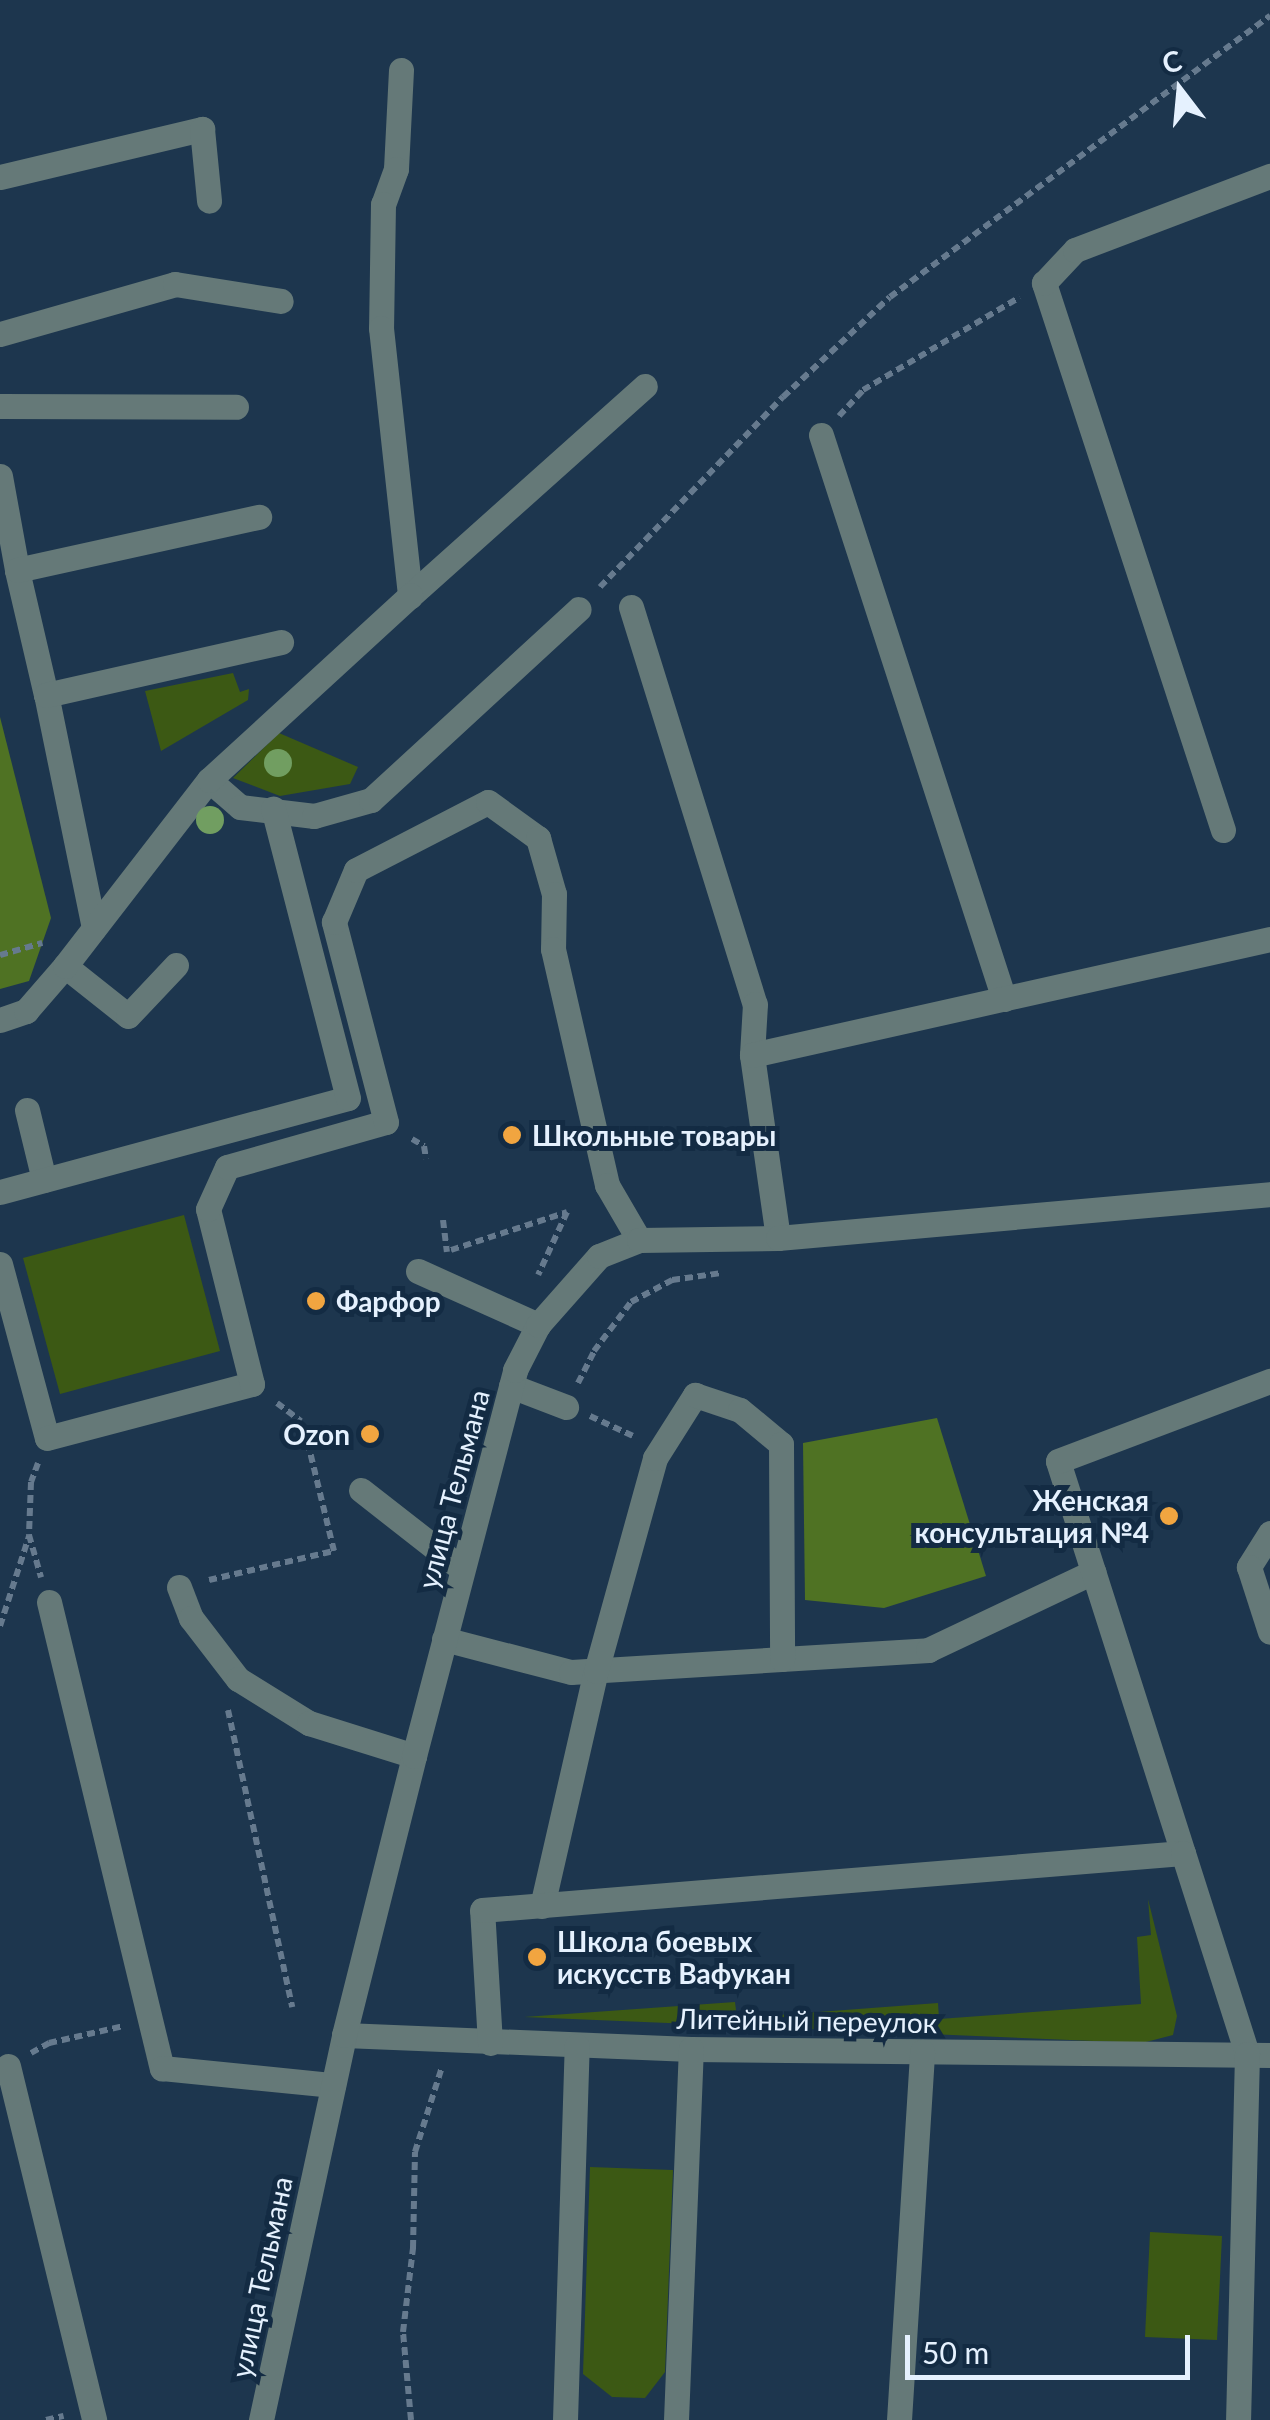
<!DOCTYPE html>
<meta charset="utf-8">
<style>
body{margin:0}
#map{position:relative;width:1270px;height:2420px;overflow:hidden;background:#1d364e;font-family:Lato,sans-serif}
div>[style]{position:absolute}
.green>*{inset:0;background:#3c5914}
.forest>*{inset:0;background:#4f7223}
.path>*{height:6px;margin-top:-3px;transform-origin:0;background:repeating-linear-gradient(90deg,#667a8e 0 8px,transparent 0 13px)}
.minor>*{height:25px;margin:-12.5px;padding:0 12.5px;transform-origin:12.5px;border-radius:12.5px;background:#657978}
.trees>*{width:28px;height:28px;margin:-14px;border-radius:50%;background:#719e61}
.dots>*{width:28px;height:28px;translate:-50% -50%;box-sizing:border-box;border:5px solid #132b43;border-radius:50%}
span{translate:-50% -50%;white-space:nowrap;text-align:center;line-height:1.15;-webkit-text-stroke:10px #132b43;paint-order:stroke}
.poi-label{font-size:28px;color:#e5f1fe;font-weight:700}
.left{translate:0 -50%;text-align:left}
.right{translate:-100% -50%;text-align:right}
.street-label{font-size:28px;color:#e5f1fe}
.north{position:absolute;left:1130px;top:40px;width:100px;height:100px;-webkit-text-stroke:8px #132b43;paint-order:stroke;rotate:344deg;font-size:28px;font-weight:700;line-height:40px;text-align:center;color:#e5f1fe}
.north::after{content:'';display:block;margin:auto;width:35px;height:45px;background:#e5f1fe;clip-path:polygon(50% 0,100% 100%,50% 72%,0 100%)}
.scale{position:absolute;left:905px;top:2335px;width:285px;height:45px;box-sizing:border-box;border:5px solid #e5f1fe;border-top:0;padding-left:12px;font-size:30px;line-height:35px;white-space:nowrap;color:#e5f1fe;-webkit-text-stroke:8px #132b43;paint-order:stroke}
</style>
<div id="map">
<div class="green">
<div style="clip-path:polygon(233px 673px,240px 692px,249px 689px,248px 700px,161px 751px,145px 691px)"></div>
<div style="clip-path:polygon(279px 733px,358px 767px,350px 784px,280px 796px,233px 778px)"></div>
<div style="clip-path:polygon(184px 1215px,220px 1351px,60px 1394px,23px 1258px)"></div>
<div style="clip-path:polygon(1148px 1899px,1177px 2016px,1173px 2035px,1142px 2043px,524px 2017px,735px 2002px,737px 2018px,938px 2003px,939px 2019px,1141px 2004px,1137px 1937px,1151px 1935px)"></div>
<div style="clip-path:polygon(590px 2167px,673px 2170px,665px 2372px,645px 2398px,612px 2397px,583px 2374px)"></div>
<div style="clip-path:polygon(1150px 2232px,1222px 2236px,1217px 2340px,1145px 2337px)"></div>
</div>
<div class="forest">
<div style="clip-path:polygon(0 717px,51px 918px,29px 981px,0 989px)"></div>
<div style="clip-path:polygon(937px 1418px,986px 1576px,884px 1608px,805px 1600px,803px 1443px)"></div>
</div>
<div class="path">
<div style="left:839px;top:416px;width:35px;rotate:-47deg"></div>
<div style="left:863px;top:390px;width:182px;rotate:-30.6deg"></div>
<div style="left:600px;top:587px;width:264px;rotate:-46.1deg"></div>
<div style="left:783px;top:397px;width:146px;rotate:-43.1deg"></div>
<div style="left:890px;top:297px;width:473px;rotate:-36.5deg"></div>
<div style="left:0;top:955px;width:44px;rotate:-15.9deg"></div>
<div style="left:412px;top:1139px;width:14px;rotate:30deg"></div>
<div style="left:424px;top:1146px;width:13px;rotate:81deg"></div>
<div style="left:443px;top:1220px;width:32px;rotate:83deg"></div>
<div style="left:451px;top:1250px;width:122px;rotate:-18.1deg"></div>
<div style="left:567px;top:1212px;width:69px;rotate:114.7deg"></div>
<div style="left:578px;top:1383px;width:36px;rotate:-63deg"></div>
<div style="left:594px;top:1351px;width:61px;rotate:-52.9deg"></div>
<div style="left:631px;top:1302px;width:47px;rotate:-28.2deg"></div>
<div style="left:672px;top:1280px;width:49px;rotate:-8.1deg"></div>
<div style="left:277px;top:1403px;width:30px;rotate:37deg"></div>
<div style="left:590px;top:1416px;width:47px;rotate:24.9deg"></div>
<div style="left:38px;top:1463px;width:20px;rotate:110deg"></div>
<div style="left:31px;top:1482px;width:53px;rotate:92.2deg"></div>
<div style="left:29px;top:1535px;width:44px;rotate:74.1deg"></div>
<div style="left:209px;top:1580px;width:128px;rotate:-13.1deg"></div>
<div style="left:334px;top:1551px;width:106px;rotate:-103.6deg"></div>
<div style="left:0;top:1626px;width:95px;rotate:-72.1deg"></div>
<div style="left:228px;top:1710px;width:304px;rotate:77.8deg"></div>
<div style="left:31px;top:2053px;width:21px;rotate:-29deg"></div>
<div style="left:49px;top:2043px;width:77px;rotate:-12.8deg"></div>
<div style="left:46px;top:2420px;width:18px;rotate:-13deg"></div>
<div style="left:411px;top:2420px;width:88px;rotate:-95.2deg"></div>
<div style="left:403px;top:2332px;width:85px;rotate:-83.2deg"></div>
<div style="left:413px;top:2248px;width:96px;rotate:-88.8deg"></div>
<div style="left:415px;top:2152px;width:89px;rotate:-72.4deg"></div>
</div>
<div class="minor">
<div style="left:401px;top:70px;width:99px;rotate:92.9deg"></div>
<div style="left:396px;top:169px;width:37px;rotate:110deg"></div>
<div style="left:383px;top:204px;width:124px;rotate:90.9deg"></div>
<div style="left:381px;top:328px;width:270px;rotate:83.8deg"></div>
<div style="left:410px;top:596px;width:315px;rotate:-41.8deg"></div>
<div style="left:0;top:177px;width:208px;rotate:-13.4deg"></div>
<div style="left:202px;top:129px;width:72px;rotate:84.4deg"></div>
<div style="left:0;top:334px;width:182px;rotate:-15.9deg"></div>
<div style="left:175px;top:284px;width:107px;rotate:9.1deg"></div>
<div style="left:0;top:406px;width:236px;rotate:0.2deg"></div>
<div style="left:821px;top:435px;width:593px;rotate:72.02deg"></div>
<div style="left:0;top:476px;width:96px;rotate:79.7deg"></div>
<div style="left:631px;top:607px;width:416px;rotate:72.7deg"></div>
<div style="left:755px;top:1004px;width:51px;rotate:93.4deg"></div>
<div style="left:46px;top:695px;width:128px;rotate:-103.1deg"></div>
<div style="left:17px;top:570px;width:248px;rotate:-12.4deg"></div>
<div style="left:209px;top:780px;width:41px;rotate:41.1deg"></div>
<div style="left:240px;top:807px;width:75px;rotate:6.9deg"></div>
<div style="left:314px;top:816px;width:59px;rotate:-15.7deg"></div>
<div style="left:371px;top:800px;width:282px;rotate:-42.6deg"></div>
<div style="left:1223px;top:830px;width:576px;rotate:-108.12deg"></div>
<div style="left:1044px;top:283px;width:45px;rotate:-46.8deg"></div>
<div style="left:1075px;top:250px;width:209px;rotate:-20.8deg"></div>
<div style="left:94px;top:928px;width:238px;rotate:-101.6deg"></div>
<div style="left:46px;top:695px;width:241px;rotate:-12.7deg"></div>
<div style="left:65px;top:966px;width:80px;rotate:38.4deg"></div>
<div style="left:128px;top:1016px;width:70px;rotate:-46.7deg"></div>
<div style="left:0;top:1020px;width:28px;rotate:-19deg"></div>
<div style="left:26px;top:1011px;width:60px;rotate:-49.1deg"></div>
<div style="left:65px;top:966px;width:235px;rotate:-52.3deg"></div>
<div style="left:209px;top:780px;width:273px;rotate:-42.5deg"></div>
<div style="left:27px;top:1110px;width:72px;rotate:76.3deg"></div>
<div style="left:0;top:1192px;width:360px;rotate:-15.1deg"></div>
<div style="left:348px;top:1098px;width:299px;rotate:-104.5deg"></div>
<div style="left:778px;top:1238px;width:185px;rotate:-98.1deg"></div>
<div style="left:752px;top:1055px;width:531px;rotate:-12.62deg"></div>
<div style="left:0;top:1264px;width:180px;rotate:74.9deg"></div>
<div style="left:47px;top:1438px;width:212px;rotate:-14.8deg"></div>
<div style="left:252px;top:1384px;width:180px;rotate:-104.1deg"></div>
<div style="left:208px;top:1209px;width:46px;rotate:-65.7deg"></div>
<div style="left:227px;top:1167px;width:165px;rotate:-15.8deg"></div>
<div style="left:386px;top:1122px;width:207px;rotate:-104.6deg"></div>
<div style="left:334px;top:922px;width:56px;rotate:-67.1deg"></div>
<div style="left:356px;top:870px;width:148px;rotate:-27.3deg"></div>
<div style="left:488px;top:802px;width:62px;rotate:35.8deg"></div>
<div style="left:538px;top:838px;width:58px;rotate:74.1deg"></div>
<div style="left:554px;top:894px;width:55px;rotate:91deg"></div>
<div style="left:553px;top:949px;width:242px;rotate:77.1deg"></div>
<div style="left:607px;top:1185px;width:64px;rotate:59.8deg"></div>
<div style="left:418px;top:1271px;width:132px;rotate:24.2deg"></div>
<div style="left:511px;top:1386px;width:59px;rotate:20.9deg"></div>
<div style="left:361px;top:1490px;width:128px;rotate:38deg"></div>
<div style="left:1270px;top:1533px;width:40px;rotate:122deg"></div>
<div style="left:1249px;top:1567px;width:68px;rotate:72.1deg"></div>
<div style="left:179px;top:1587px;width:33px;rotate:69deg"></div>
<div style="left:191px;top:1618px;width:77px;rotate:52.4deg"></div>
<div style="left:238px;top:1679px;width:84px;rotate:31.8deg"></div>
<div style="left:309px;top:1723px;width:110px;rotate:17.4deg"></div>
<div style="left:49px;top:1602px;width:480px;rotate:76.4deg"></div>
<div style="left:162px;top:2068px;width:172px;rotate:5.7deg"></div>
<div style="left:444px;top:1639px;width:131px;rotate:14.6deg"></div>
<div style="left:571px;top:1672px;width:358px;rotate:-3.5deg"></div>
<div style="left:928px;top:1650px;width:183px;rotate:-25.3deg"></div>
<div style="left:1183px;top:1853px;width:411px;rotate:-107.7deg"></div>
<div style="left:1058px;top:1461px;width:227px;rotate:-20.7deg"></div>
<div style="left:542px;top:1906px;width:241px;rotate:-77.1deg"></div>
<div style="left:596px;top:1671px;width:221px;rotate:-74.5deg"></div>
<div style="left:655px;top:1458px;width:75px;rotate:-57.6deg"></div>
<div style="left:695px;top:1395px;width:47px;rotate:18.4deg"></div>
<div style="left:740px;top:1410px;width:53px;rotate:39.7deg"></div>
<div style="left:781px;top:1444px;width:215px;rotate:89.7deg"></div>
<div style="left:344px;top:2035px;width:347px;rotate:2.3deg"></div>
<div style="left:691px;top:2049px;width:579px;rotate:0.59deg"></div>
<div style="left:490px;top:2043px;width:133px;rotate:-93.4deg"></div>
<div style="left:482px;top:1910px;width:703px;rotate:-4.65deg"></div>
<div style="left:1183px;top:1853px;width:211px;rotate:72.3deg"></div>
<div style="left:1247px;top:2054px;width:366px;rotate:91.4deg"></div>
<div style="left:8px;top:2066px;width:364px;rotate:76.3deg"></div>
<div style="left:261px;top:2420px;width:394px;rotate:-77.8deg"></div>
<div style="left:344px;top:2035px;width:288px;rotate:-75.9deg"></div>
<div style="left:414px;top:1756px;width:399px;rotate:-75.3deg"></div>
<div style="left:515px;top:1370px;width:51px;rotate:-62.9deg"></div>
<div style="left:538px;top:1325px;width:92px;rotate:-48.5deg"></div>
<div style="left:599px;top:1256px;width:43px;rotate:-21.8deg"></div>
<div style="left:639px;top:1240px;width:139px;rotate:-0.8deg"></div>
<div style="left:778px;top:1238px;width:494px;rotate:-5.1deg"></div>
<div style="left:565px;top:2420px;width:374px;rotate:-88.2deg"></div>
<div style="left:676px;top:2420px;width:371px;rotate:-87.7deg"></div>
<div style="left:899px;top:2420px;width:369px;rotate:-86.4deg"></div>
</div>
<div class="trees">
<div style="left:278px;top:763px"></div>
<div style="left:210px;top:820px"></div>
</div>
<div class="dots">
<div style="left:512px;top:1135px;background:#f1a540"></div>
<div style="left:316px;top:1301px;background:#f1a540"></div>
<div style="left:370px;top:1434px;background:#f1a540"></div>
<div style="left:1169px;top:1516px;background:#f1a540"></div>
<div style="left:537px;top:1957px;background:#f1a540"></div>
</div>
<div class="poi-label">
<span class="left" style="left:532px;top:1135px">Школьные товары</span>
<span class="left" style="left:336px;top:1301px">Фарфор</span>
<span class="right" style="left:350px;top:1434px">Ozon</span>
<span class="right" style="left:1149px;top:1516px">Женская<br>консультация №4</span>
<span class="left" style="left:557px;top:1957px">Школа боевых<br>искусств Вафукан</span>
</div>
<div class="street-label">
<span style="left:453px;top:1489px;rotate:-75deg">улица Тельмана</span>
<span style="left:807px;top:2020px;rotate:1deg">Литейный переулок</span>
<span style="left:261px;top:2277px;rotate:-78deg">улица Тельмана</span>
</div>
<div class="north">С</div>
<div class="scale">50 m</div>
</div>
